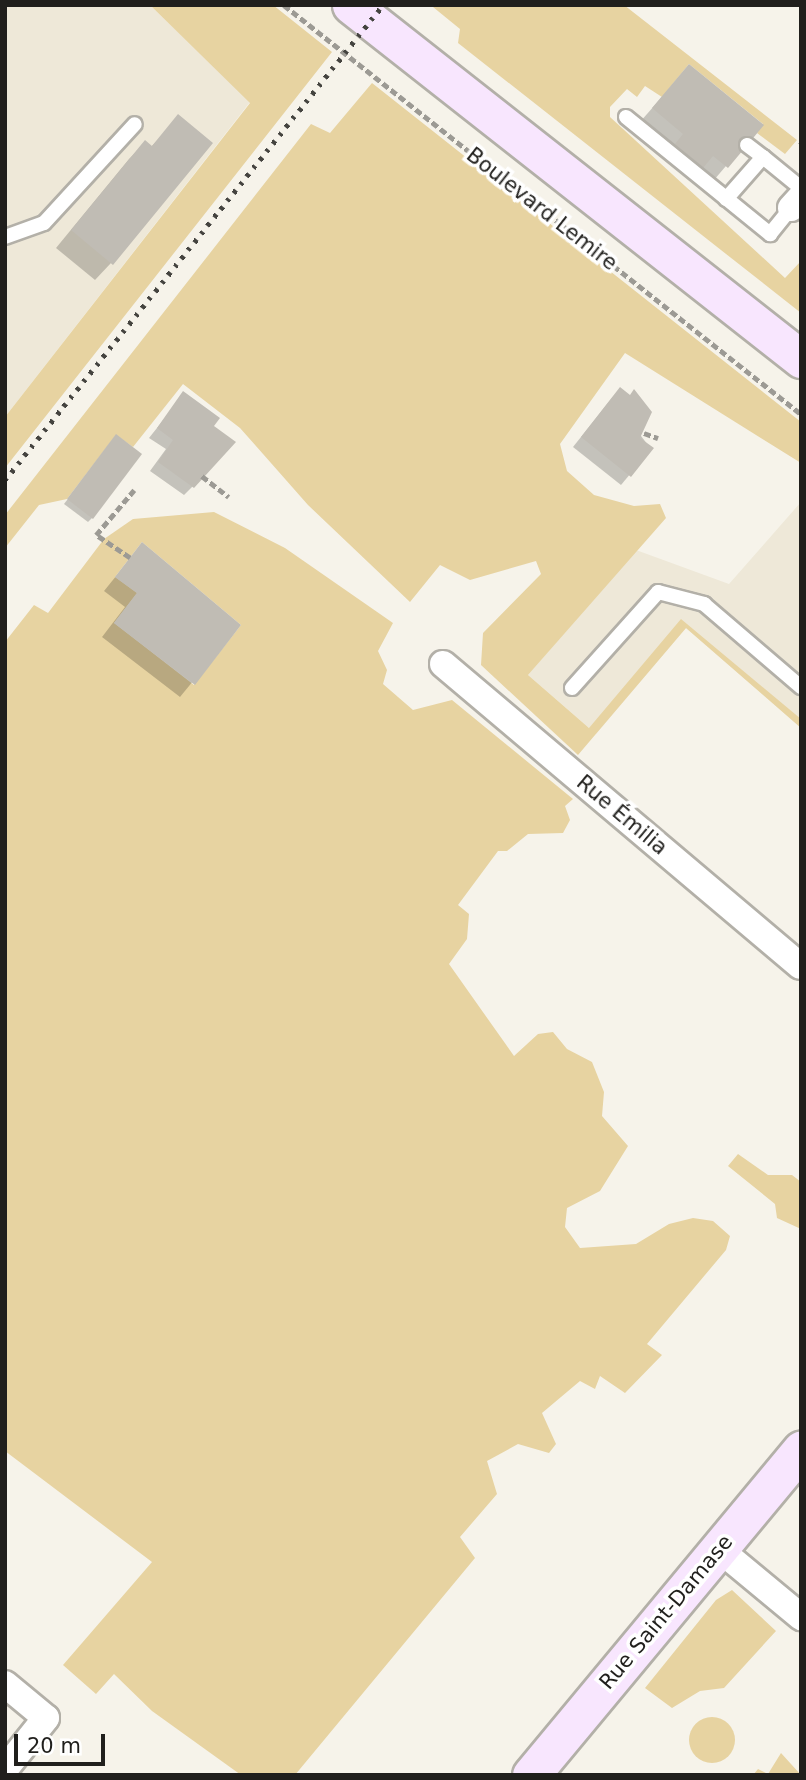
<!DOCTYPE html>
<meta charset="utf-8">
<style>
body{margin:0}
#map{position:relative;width:806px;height:1780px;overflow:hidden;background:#f6f3ea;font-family:"DejaVu Sans",sans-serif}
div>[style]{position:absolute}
.built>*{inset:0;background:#eee8d8}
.green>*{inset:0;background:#e7d3a1}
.round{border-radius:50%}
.shadow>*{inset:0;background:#0003}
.building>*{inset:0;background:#c0bcb4}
.path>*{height:4.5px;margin-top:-2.25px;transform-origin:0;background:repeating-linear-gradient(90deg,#9c9a94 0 7px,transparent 0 10.5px)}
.roads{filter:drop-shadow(2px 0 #b3b0a8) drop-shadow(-2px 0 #b3b0a8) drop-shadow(0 2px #b3b0a8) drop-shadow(0 -2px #b3b0a8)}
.lane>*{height:14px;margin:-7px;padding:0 7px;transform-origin:7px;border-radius:7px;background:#fff}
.street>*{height:26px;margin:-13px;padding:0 13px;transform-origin:13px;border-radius:13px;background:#fff}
.secondary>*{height:37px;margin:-18.5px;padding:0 18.5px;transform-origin:18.5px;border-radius:18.5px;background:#f8e6fe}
.rail>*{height:5px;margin-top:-2.5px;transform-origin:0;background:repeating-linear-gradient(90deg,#44433f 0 3.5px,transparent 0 10.5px)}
span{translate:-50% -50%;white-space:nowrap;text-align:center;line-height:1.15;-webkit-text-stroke:7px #fff;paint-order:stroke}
.street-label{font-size:21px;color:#201f1c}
.frame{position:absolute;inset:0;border:7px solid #201f1c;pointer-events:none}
.scale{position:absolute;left:14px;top:1734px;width:91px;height:32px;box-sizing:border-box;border:4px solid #201f1c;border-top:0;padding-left:9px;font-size:21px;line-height:24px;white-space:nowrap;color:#201f1c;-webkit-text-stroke:5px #fff;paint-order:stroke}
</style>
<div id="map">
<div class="built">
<div style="clip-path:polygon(5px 5px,150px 5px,250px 102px,5px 417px)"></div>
<div style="clip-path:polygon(801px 502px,801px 728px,686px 628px,596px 734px,528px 675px,636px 550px,729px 584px)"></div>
</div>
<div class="green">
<div style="clip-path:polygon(150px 5px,273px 5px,332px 52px,5px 468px,5px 417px,250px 103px)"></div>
<div style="clip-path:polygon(624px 5px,797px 140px,785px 154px,757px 133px,763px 124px,689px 64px,662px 97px,645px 86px,637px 97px,627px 89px,610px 107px,610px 117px,785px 278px,801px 261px,801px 313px,458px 43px,460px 29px,433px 7px)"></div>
<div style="clip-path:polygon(372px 83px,801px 422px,801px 463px,625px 353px,560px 444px,567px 471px,594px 495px,634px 506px,660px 504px,666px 518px,528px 675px,589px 728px,681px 619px,801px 719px,801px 728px,686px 628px,578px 755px,481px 665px,483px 633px,541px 574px,536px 561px,470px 580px,440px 565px,410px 602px,308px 505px,240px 428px,183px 384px,133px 447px,116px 435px,67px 499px,39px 505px,5px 548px,5px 515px,311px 124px,330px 133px)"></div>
<div style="clip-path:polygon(evenodd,214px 512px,285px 548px,393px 623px,378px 651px,387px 670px,383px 684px,413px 710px,452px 700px,573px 799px,565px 806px,570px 820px,563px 833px,528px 834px,507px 851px,498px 851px,458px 905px,469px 914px,467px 939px,449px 964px,514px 1056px,538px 1034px,553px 1032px,567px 1049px,592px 1062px,604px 1092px,602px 1116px,628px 1146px,600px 1191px,567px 1208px,565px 1227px,580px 1248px,636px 1244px,669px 1224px,693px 1218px,713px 1221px,730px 1236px,726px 1250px,647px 1344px,662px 1355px,625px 1393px,600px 1376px,595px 1389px,580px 1381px,542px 1413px,556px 1444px,549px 1453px,518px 1444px,487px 1461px,497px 1494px,460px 1537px,475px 1558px,295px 1775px,241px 1775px,152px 1711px,114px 1674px,96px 1694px,63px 1665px,152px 1562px,5px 1451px,5px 642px,34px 605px,48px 613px,104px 539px,133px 519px,214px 512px,142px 542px,241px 625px,194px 685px,114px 623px,137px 593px,115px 577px,142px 542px)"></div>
<div style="clip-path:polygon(738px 1154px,768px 1175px,792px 1175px,801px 1182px,801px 1229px,777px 1218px,775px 1204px,728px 1166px)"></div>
<div style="clip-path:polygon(732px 1590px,776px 1631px,724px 1688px,700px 1691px,672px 1708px,645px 1688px,716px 1600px)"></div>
<div class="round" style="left:689px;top:1717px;width:46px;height:46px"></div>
<div style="clip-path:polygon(781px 1753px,801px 1775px,753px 1775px,758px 1769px,768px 1774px)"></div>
</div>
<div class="shadow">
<div style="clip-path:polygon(689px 66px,761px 125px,714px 180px,700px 169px,689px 180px,663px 158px,671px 148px,640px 122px)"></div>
<div style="clip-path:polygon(179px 117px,111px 263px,95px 280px,56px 248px,129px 159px,145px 143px,151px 147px)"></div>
<div style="clip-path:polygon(184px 394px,211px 427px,193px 486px,184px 495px,150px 471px,166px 449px,149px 438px)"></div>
<div style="clip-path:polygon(612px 398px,651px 449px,621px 485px,573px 447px)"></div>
<div style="clip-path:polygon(112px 441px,92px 518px,88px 522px,64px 504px)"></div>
<div style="clip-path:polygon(142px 544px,239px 625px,180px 697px,102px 637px,125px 607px,104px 591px)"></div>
</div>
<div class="building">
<div style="clip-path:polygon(689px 64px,764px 125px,728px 168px,713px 156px,703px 168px,675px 144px,683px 134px,652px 108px)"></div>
<div style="clip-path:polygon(178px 114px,213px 143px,113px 265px,71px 230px,145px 140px,152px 146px)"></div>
<div style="clip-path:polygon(620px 387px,630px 395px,634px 389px,652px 412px,640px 438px,654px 448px,631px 477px,581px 437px)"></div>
<div style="clip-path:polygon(183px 391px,220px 418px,214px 426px,236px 442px,194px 488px,158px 462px,173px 440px,157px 428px)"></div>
<div style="clip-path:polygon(116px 434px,142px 454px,93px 519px,67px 499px)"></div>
<div style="clip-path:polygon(142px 542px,241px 625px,195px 685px,114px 623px,137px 593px,115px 577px)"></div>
</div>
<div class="path">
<div style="left:284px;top:5px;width:659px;rotate:38.35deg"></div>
<div style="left:800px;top:141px;width:1px;rotate:45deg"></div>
<div style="left:644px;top:433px;width:15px;rotate:20deg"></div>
<div style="left:202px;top:476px;width:34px;rotate:38deg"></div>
<div style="left:130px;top:558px;width:41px;rotate:-145.9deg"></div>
<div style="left:96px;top:535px;width:59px;rotate:-49.8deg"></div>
</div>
<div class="roads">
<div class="lane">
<div style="left:626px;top:117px;width:186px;rotate:39.1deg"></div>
<div style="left:770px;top:234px;width:33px;rotate:-51deg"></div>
<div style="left:763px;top:157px;width:49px;rotate:39.2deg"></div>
<div style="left:726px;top:199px;width:56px;rotate:-48.6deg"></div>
<div style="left:763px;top:157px;width:20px;rotate:-143deg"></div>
<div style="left:5px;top:237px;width:41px;rotate:-19.7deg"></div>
<div style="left:44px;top:223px;width:134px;rotate:-47.4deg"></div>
<div style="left:572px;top:688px;width:129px;rotate:-48.1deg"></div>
<div style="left:658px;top:592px;width:48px;rotate:14.6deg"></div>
<div style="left:704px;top:604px;width:128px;rotate:40.6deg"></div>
</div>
<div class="street">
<div style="left:791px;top:208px;width:15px;rotate:-48deg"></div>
<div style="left:443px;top:664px;width:468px;rotate:40.2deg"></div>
<div style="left:719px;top:1549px;width:107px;rotate:39.7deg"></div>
<div style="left:5px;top:1684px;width:53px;rotate:39.7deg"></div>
<div style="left:46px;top:1718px;width:65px;rotate:128.8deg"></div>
</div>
<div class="secondary">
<div style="left:351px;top:5px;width:573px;rotate:38.19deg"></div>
<div style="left:531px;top:1775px;width:423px;rotate:-50.3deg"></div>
</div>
</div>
<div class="rail">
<div style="left:5px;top:480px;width:607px;rotate:-51.49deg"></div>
</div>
<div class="street-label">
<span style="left:542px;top:209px;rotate:38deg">Boulevard Lemire</span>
<span style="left:622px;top:815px;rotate:40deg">Rue Émilia</span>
<span style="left:666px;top:1612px;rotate:-50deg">Rue Saint-Damase</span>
</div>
<div class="frame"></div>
<div class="scale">20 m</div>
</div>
